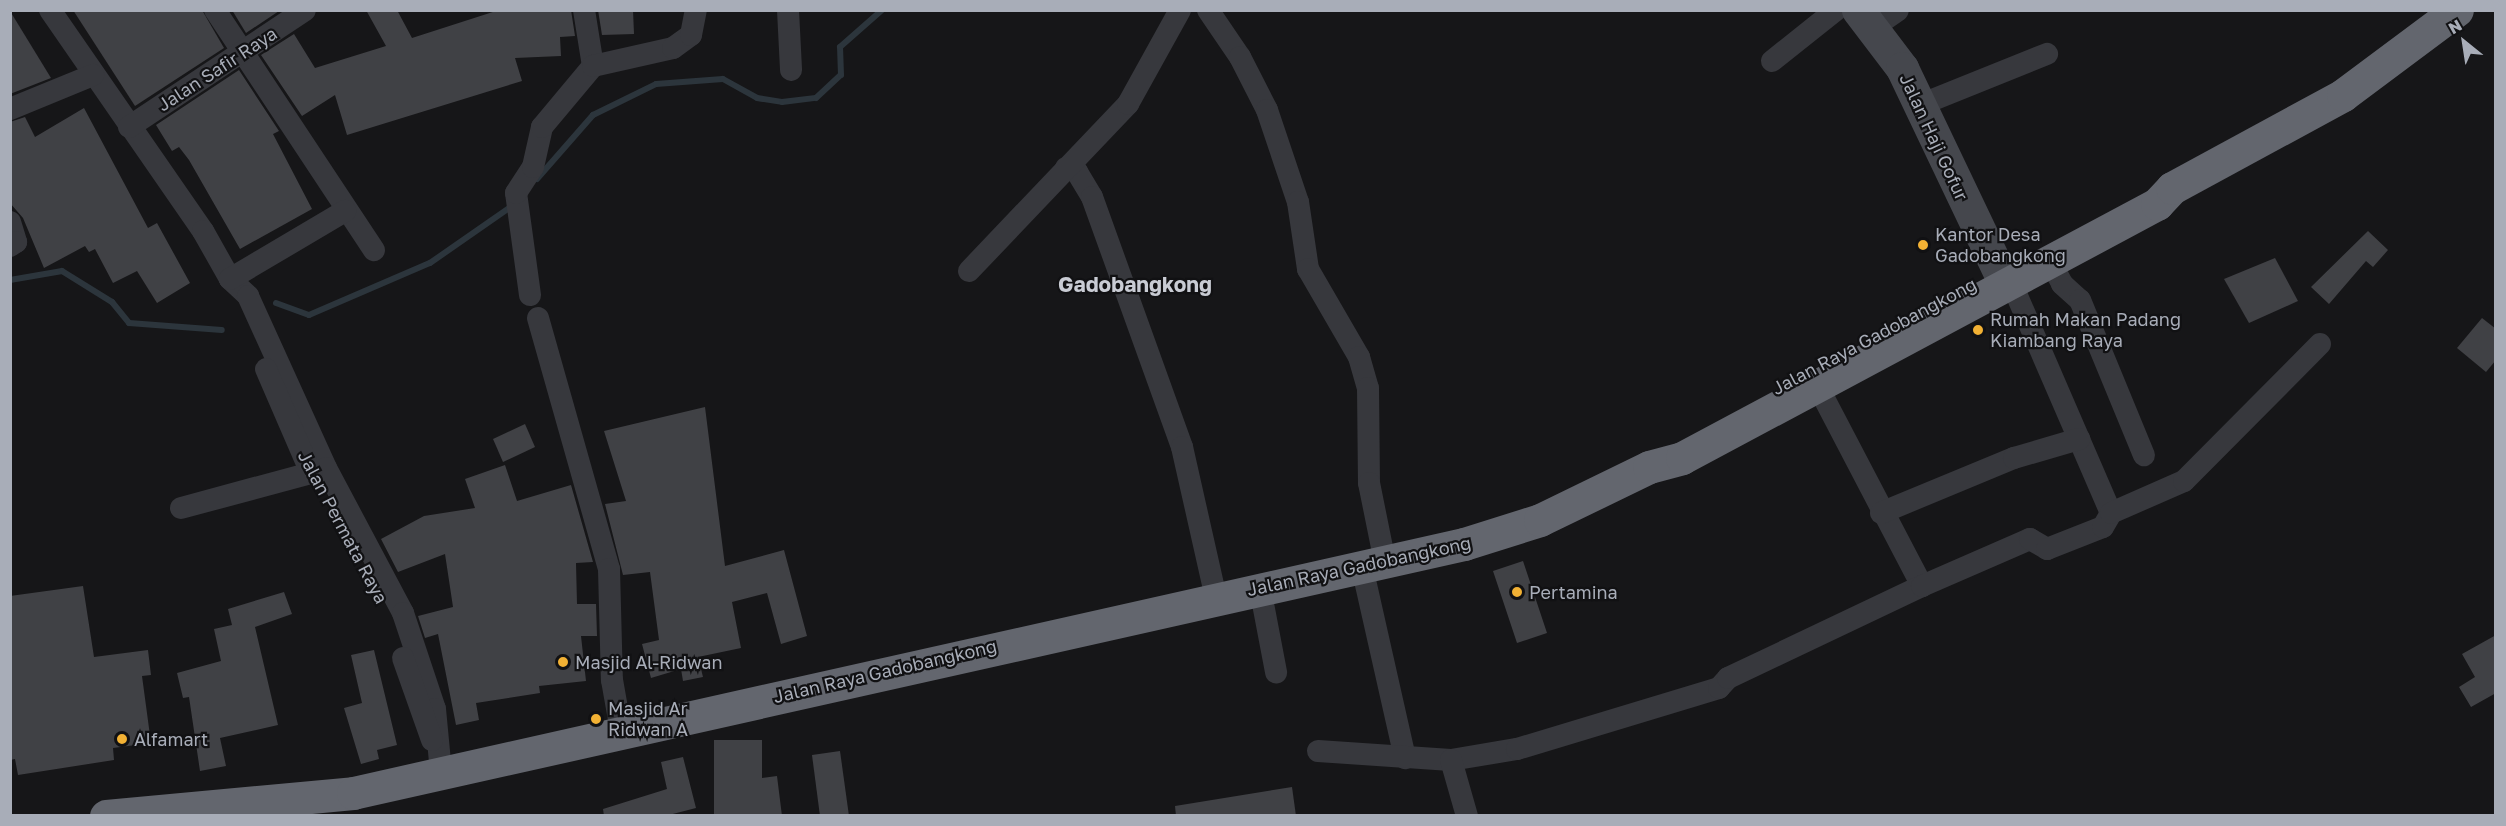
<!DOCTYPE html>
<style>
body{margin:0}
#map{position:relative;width:2506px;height:826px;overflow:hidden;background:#161618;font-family:"Golos Text",sans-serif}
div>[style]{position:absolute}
.stream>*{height:6px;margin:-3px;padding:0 3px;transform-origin:3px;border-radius:3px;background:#2c353c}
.building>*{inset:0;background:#404145}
.street>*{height:22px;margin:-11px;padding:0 11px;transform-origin:11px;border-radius:11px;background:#37383d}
.secondary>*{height:33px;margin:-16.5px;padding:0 16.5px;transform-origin:16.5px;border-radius:16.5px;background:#45474d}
.highway>*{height:33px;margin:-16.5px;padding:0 16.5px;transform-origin:16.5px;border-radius:16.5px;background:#63666e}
.dots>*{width:16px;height:16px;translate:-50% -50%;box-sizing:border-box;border:3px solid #111113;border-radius:50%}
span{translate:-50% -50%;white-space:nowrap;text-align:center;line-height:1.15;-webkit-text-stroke:4.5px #111113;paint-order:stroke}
.street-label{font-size:18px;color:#a8adb8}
.poi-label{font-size:18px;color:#a8adb8}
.left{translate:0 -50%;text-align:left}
.quarter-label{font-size:21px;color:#c9ccd4;font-weight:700}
.frame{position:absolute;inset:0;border:12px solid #a8adb8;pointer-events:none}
.north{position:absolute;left:2434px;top:12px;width:60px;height:60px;-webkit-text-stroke:4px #111113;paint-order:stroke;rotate:330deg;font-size:16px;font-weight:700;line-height:24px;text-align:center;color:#a8adb8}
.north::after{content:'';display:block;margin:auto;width:21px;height:27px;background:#a8adb8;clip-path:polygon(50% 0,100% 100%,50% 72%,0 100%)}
</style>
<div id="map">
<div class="stream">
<div style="left:537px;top:179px;width:85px;rotate:-48.8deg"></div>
<div style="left:593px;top:115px;width:70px;rotate:-26.2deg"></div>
<div style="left:656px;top:84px;width:67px;rotate:-4.3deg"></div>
<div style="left:723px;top:79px;width:39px;rotate:29deg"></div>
<div style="left:757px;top:98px;width:25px;rotate:9deg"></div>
<div style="left:782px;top:102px;width:34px;rotate:-7deg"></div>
<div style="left:816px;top:98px;width:34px;rotate:-43deg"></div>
<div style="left:841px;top:75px;width:28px;rotate:-92deg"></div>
<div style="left:840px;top:47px;width:56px;rotate:-41.4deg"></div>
<div style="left:10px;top:280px;width:53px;rotate:-9.8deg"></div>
<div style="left:62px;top:271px;width:59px;rotate:31.8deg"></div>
<div style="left:112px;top:302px;width:27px;rotate:51deg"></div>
<div style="left:129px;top:323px;width:93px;rotate:4.3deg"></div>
<div style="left:276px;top:303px;width:35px;rotate:20deg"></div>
<div style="left:309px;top:315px;width:132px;rotate:-23.3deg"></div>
<div style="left:430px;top:263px;width:100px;rotate:-34.8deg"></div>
</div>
<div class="building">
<div style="clip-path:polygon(73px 10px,202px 10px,224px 48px,135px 106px)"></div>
<div style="clip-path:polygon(232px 10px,279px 10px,279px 11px,246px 33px)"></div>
<div style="clip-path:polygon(366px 10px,397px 10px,412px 38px,499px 10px,571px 10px,575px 36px,560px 37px,561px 56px,515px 58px,522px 81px,347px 135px,335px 95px,302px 116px,261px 55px,294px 34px,315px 68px,386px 46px)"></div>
<div style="clip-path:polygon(598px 10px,633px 10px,634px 34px,602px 35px)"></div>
<div style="clip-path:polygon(10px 11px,51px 78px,10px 94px)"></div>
<div style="clip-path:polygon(239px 70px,279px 131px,273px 134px,312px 209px,240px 249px,189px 160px,179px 147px,172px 151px,156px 125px)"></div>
<div style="clip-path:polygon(84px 108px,148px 228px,157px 223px,190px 283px,157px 303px,137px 271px,113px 283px,95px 249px,89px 252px,85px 246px,44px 268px,23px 218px,10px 203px,10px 122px,25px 117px,35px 137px)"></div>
<div style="clip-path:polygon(2368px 231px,2388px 250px,2373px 267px,2366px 261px,2329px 304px,2311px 287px)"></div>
<div style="clip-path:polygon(2275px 258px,2298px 301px,2249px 323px,2224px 279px)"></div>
<div style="clip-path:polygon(2482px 318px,2496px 329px,2496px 360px,2486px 372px,2457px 348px)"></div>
<div style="clip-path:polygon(705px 407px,725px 566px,784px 550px,807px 636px,781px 644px,767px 593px,732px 602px,741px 648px,698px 657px,703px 677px,683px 681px,681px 669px,651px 678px,642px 644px,659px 640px,650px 572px,623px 575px,605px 504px,626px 501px,604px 431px)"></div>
<div style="clip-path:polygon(525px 424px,535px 447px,503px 462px,493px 439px)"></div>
<div style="clip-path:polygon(505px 465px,517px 501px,571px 485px,593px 562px,576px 563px,577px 604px,596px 604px,597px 636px,581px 636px,586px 681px,539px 686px,540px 693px,476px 703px,479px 720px,456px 725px,438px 634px,425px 638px,418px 616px,453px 607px,445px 554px,398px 572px,381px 539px,424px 516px,475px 508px,465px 479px)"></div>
<div style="clip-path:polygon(1523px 561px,1547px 633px,1517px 643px,1493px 571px)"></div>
<div style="clip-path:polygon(83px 586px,94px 657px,148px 650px,151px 675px,142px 676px,151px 743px,113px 748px,114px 760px,18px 775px,15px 759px,10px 760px,10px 596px)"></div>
<div style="clip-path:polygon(284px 592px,292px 614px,255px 627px,278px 725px,220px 738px,226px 766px,200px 771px,189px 697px,183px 698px,177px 673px,221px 661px,214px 629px,232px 625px,228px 609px)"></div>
<div style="clip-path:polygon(2496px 635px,2496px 693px,2471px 707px,2459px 687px,2475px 677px,2462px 654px)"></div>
<div style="clip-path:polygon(374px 650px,397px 745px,377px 750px,379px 759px,361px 764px,344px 708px,362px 703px,351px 655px)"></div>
<div style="clip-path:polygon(714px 740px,762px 740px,762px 778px,777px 776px,782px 816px,714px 816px)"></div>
<div style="clip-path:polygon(840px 751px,849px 816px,820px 816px,812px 755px)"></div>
<div style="clip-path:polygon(683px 757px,696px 808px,665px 816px,604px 816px,603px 809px,667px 789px,661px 762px)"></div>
<div style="clip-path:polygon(1292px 787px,1296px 816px,1176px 816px,1175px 806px)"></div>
</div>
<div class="street">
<div style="left:50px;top:10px;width:269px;rotate:55.3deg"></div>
<div style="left:203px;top:231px;width:55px;rotate:60.6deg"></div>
<div style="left:230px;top:279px;width:25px;rotate:43deg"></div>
<div style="left:248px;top:296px;width:189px;rotate:65.6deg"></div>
<div style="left:326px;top:468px;width:164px;rotate:62deg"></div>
<div style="left:403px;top:613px;width:101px;rotate:71.6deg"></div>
<div style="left:435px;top:709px;width:63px;rotate:84.6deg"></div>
<div style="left:215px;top:10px;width:288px;rotate:56.5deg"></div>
<div style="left:584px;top:10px;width:57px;rotate:80.9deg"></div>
<div style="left:788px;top:10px;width:60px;rotate:87.1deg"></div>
<div style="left:1208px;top:10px;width:57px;rotate:55.8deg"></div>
<div style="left:1240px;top:57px;width:59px;rotate:63deg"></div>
<div style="left:1267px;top:110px;width:97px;rotate:71.4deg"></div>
<div style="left:1298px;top:202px;width:68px;rotate:81.5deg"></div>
<div style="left:1308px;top:269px;width:102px;rotate:59.9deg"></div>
<div style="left:1359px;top:357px;width:32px;rotate:74deg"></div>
<div style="left:1368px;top:388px;width:95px;rotate:89.4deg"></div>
<div style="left:1369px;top:483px;width:81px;rotate:78.6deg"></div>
<div style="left:1874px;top:27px;width:29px;rotate:-35deg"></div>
<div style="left:1772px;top:61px;width:82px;rotate:-38.6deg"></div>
<div style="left:1920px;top:105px;width:137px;rotate:-21.9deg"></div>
<div style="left:10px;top:109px;width:90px;rotate:-22.3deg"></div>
<div style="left:129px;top:127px;width:211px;rotate:-33.6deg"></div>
<div style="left:1066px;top:168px;width:12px;rotate:20deg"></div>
<div style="left:1077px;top:172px;width:29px;rotate:59deg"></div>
<div style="left:1092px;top:197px;width:266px;rotate:70.2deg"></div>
<div style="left:1182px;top:447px;width:155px;rotate:77.3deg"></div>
<div style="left:10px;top:222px;width:21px;rotate:73deg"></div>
<div style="left:16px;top:242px;width:7px;rotate:146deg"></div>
<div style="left:2050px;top:261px;width:26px;rotate:62deg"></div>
<div style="left:2062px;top:284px;width:24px;rotate:42deg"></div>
<div style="left:2080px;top:300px;width:168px;rotate:67.6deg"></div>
<div style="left:969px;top:271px;width:231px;rotate:-46.4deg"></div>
<div style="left:1128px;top:104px;width:107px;rotate:-61deg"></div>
<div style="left:230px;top:279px;width:134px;rotate:-30.6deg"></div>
<div style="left:2011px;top:282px;width:252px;rotate:66.6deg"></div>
<div style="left:530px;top:295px;width:103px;rotate:-97.8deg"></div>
<div style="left:516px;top:193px;width:31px;rotate:-57deg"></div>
<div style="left:533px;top:167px;width:41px;rotate:-77.3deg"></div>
<div style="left:542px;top:127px;width:80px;rotate:-50.1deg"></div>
<div style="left:593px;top:66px;width:82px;rotate:-12.7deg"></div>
<div style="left:673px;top:48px;width:22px;rotate:-36deg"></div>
<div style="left:691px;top:35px;width:25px;rotate:-79deg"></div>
<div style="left:538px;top:318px;width:261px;rotate:74.2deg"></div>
<div style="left:609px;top:569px;width:111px;rotate:88.5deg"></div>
<div style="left:612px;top:680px;width:52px;rotate:80deg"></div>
<div style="left:266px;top:369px;width:113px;rotate:66.6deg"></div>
<div style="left:1817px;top:385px;width:227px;rotate:62.4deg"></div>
<div style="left:181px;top:508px;width:135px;rotate:-15.1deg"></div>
<div style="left:1881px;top:513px;width:144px;rotate:-22.5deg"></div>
<div style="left:2014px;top:458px;width:68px;rotate:-16.3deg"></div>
<div style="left:1362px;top:567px;width:196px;rotate:77.3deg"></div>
<div style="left:1260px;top:588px;width:86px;rotate:79.2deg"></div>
<div style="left:403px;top:658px;width:87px;rotate:70.5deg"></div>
<div style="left:1318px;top:751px;width:133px;rotate:3.9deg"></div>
<div style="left:1451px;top:760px;width:67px;rotate:-9.5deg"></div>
<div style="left:1517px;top:749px;width:211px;rotate:-16.8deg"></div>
<div style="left:1719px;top:688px;width:13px;rotate:-48deg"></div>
<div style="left:1728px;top:678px;width:215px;rotate:-25.4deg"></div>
<div style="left:1922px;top:586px;width:118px;rotate:-23.5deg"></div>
<div style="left:2030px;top:539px;width:20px;rotate:30deg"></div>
<div style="left:2047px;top:549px;width:60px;rotate:-21.4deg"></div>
<div style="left:2103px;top:527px;width:16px;rotate:-60deg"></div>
<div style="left:2111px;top:513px;width:80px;rotate:-23.7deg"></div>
<div style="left:2184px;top:481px;width:193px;rotate:-45.2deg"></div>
<div style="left:1451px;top:760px;width:58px;rotate:74.1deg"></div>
</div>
<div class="secondary">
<div style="left:1858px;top:10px;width:73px;rotate:52.8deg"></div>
<div style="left:1902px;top:68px;width:225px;rotate:64.5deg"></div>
</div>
<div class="highway">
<div style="left:106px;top:816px;width:248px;rotate:-5.3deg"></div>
<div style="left:353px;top:793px;width:1139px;rotate:-12.63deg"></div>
<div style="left:1464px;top:544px;width:80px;rotate:-17.5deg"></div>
<div style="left:1540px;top:520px;width:121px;rotate:-25.9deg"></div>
<div style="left:1649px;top:467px;width:34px;rotate:-15deg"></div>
<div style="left:1682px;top:458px;width:539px;rotate:-28.14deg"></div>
<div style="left:2157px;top:204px;width:22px;rotate:-47deg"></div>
<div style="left:2172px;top:188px;width:195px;rotate:-28.5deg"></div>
<div style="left:2343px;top:95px;width:142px;rotate:-36.7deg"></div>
</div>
<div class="dots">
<div style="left:1923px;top:245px;background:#f2b134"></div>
<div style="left:1978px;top:330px;background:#f2b134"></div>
<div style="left:1517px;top:592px;background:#f2b134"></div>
<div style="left:563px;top:662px;background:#f2b134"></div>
<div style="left:596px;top:719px;background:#f2b134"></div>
<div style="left:122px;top:739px;background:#f2b134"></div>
</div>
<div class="street-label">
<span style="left:217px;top:69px;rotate:-33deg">Jalan Safir Raya</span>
<span style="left:1934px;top:137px;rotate:65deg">Jalan Haji Gofur</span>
<span style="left:1874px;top:336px;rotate:-28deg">Jalan Raya Gadobangkong</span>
<span style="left:343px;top:527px;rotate:62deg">Jalan Permata Raya</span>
<span style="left:1359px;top:566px;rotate:-12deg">Jalan Raya Gadobangkong</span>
<span style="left:885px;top:671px;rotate:-13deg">Jalan Raya Gadobangkong</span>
</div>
<div class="poi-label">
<span class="left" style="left:1935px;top:245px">Kantor Desa<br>Gadobangkong</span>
<span class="left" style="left:1990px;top:330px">Rumah Makan Padang<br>Kiambang Raya</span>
<span class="left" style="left:1529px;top:592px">Pertamina</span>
<span class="left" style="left:575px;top:662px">Masjid Al-Ridwan</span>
<span class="left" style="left:608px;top:719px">Masjid Ar<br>Ridwan A</span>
<span class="left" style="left:134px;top:739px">Alfamart</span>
</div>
<div class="quarter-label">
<span style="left:1135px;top:284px">Gadobangkong</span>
</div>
<div class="frame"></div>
<div class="north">N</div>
</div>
